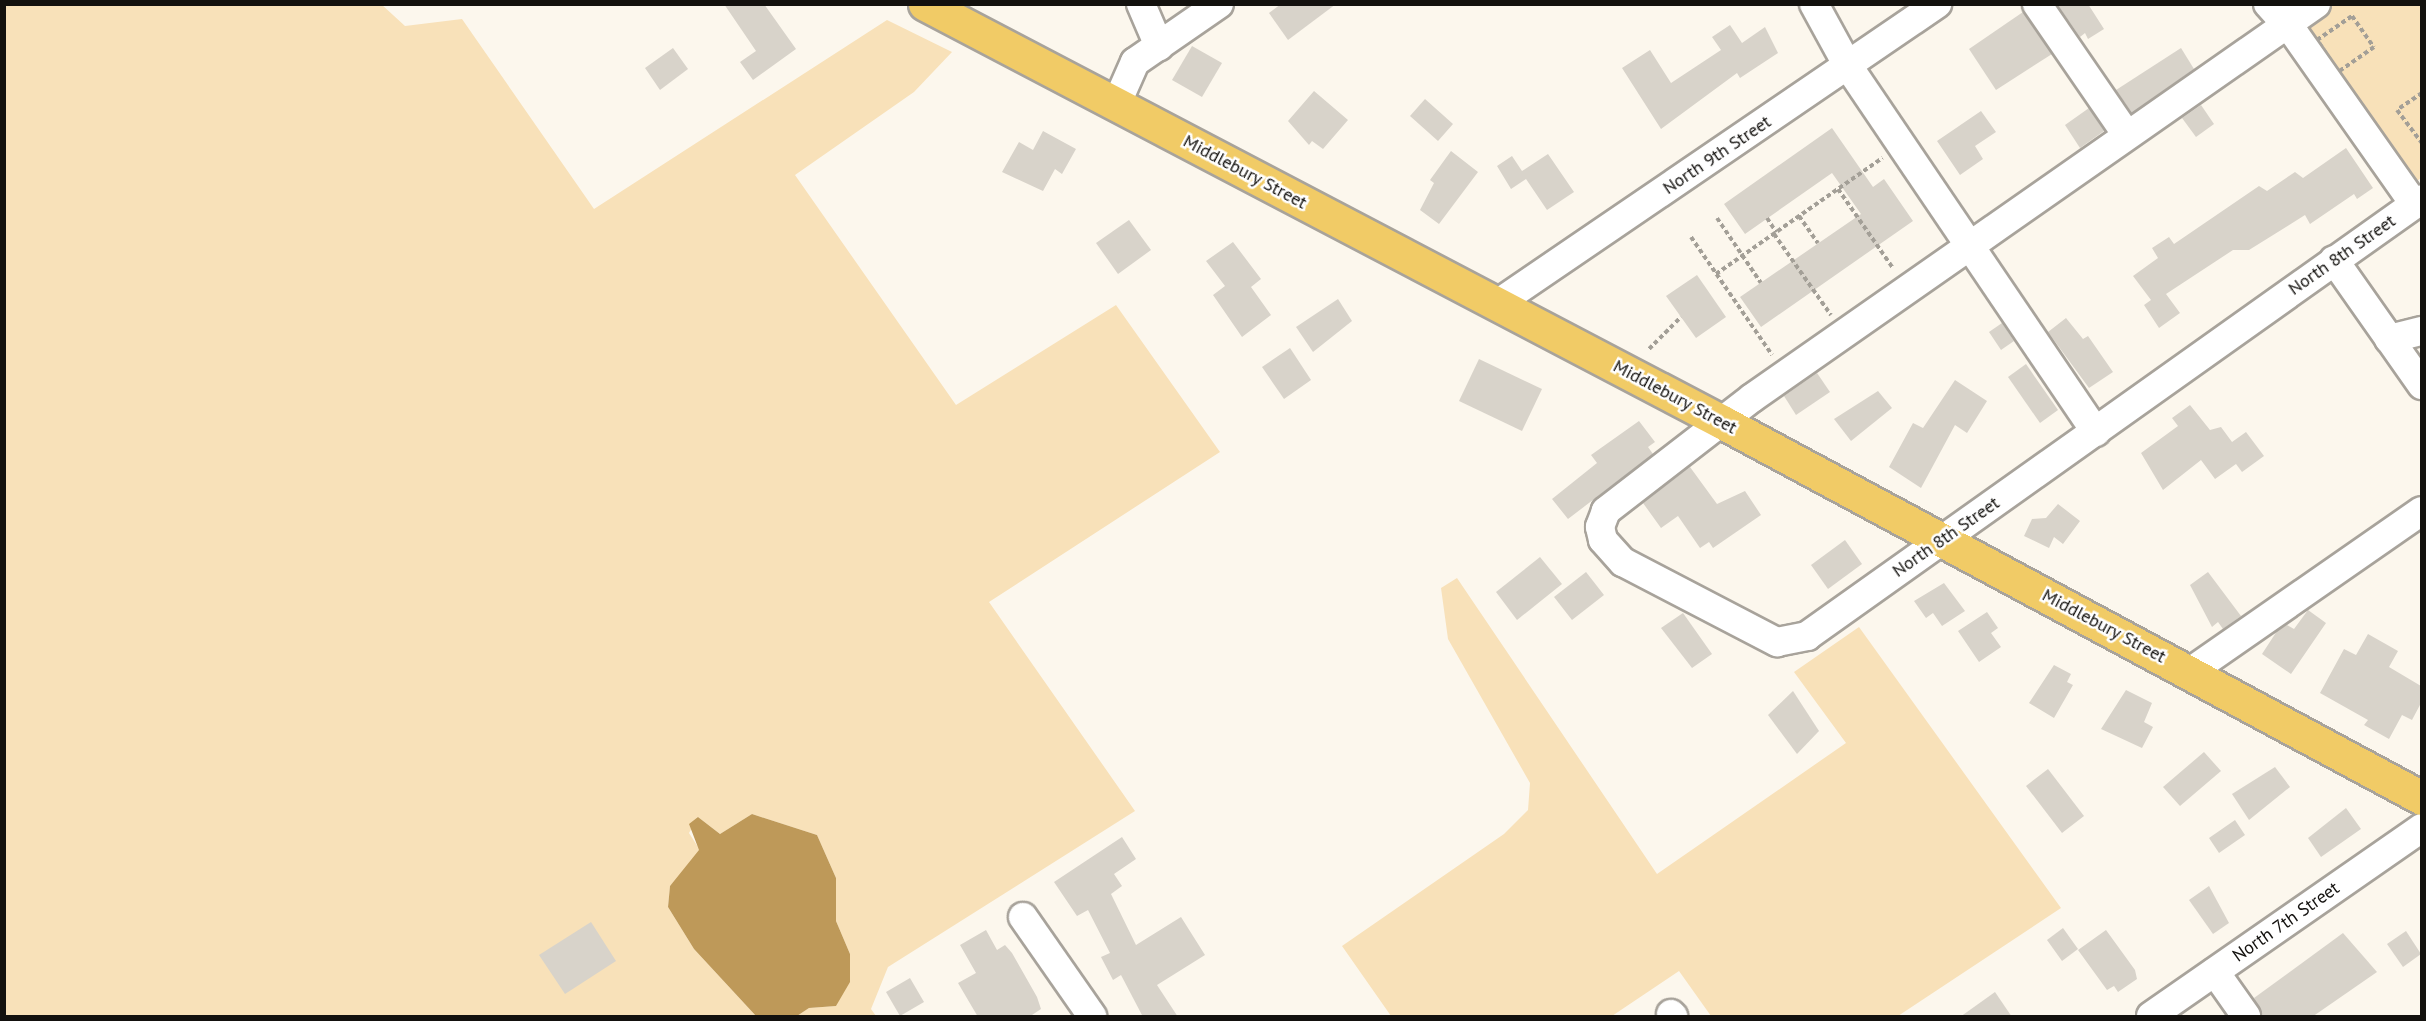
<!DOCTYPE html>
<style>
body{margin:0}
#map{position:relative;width:2426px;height:1021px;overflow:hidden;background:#fcf7ed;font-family:"PT Sans",sans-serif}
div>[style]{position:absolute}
.green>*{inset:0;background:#f8e1b9}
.water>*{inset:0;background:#be9959}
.building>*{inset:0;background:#d8d3ca}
.path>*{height:4px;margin-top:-2px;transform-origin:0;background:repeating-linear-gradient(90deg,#a39f97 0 4.5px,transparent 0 7.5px)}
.roads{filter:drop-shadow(2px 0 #a8a39b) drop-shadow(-2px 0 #a8a39b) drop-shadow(0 2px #a8a39b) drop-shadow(0 -2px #a8a39b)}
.minor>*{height:28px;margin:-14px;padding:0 14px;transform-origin:14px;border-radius:14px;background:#fff}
.major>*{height:33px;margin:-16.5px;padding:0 16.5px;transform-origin:16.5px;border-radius:16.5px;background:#f1cb66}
span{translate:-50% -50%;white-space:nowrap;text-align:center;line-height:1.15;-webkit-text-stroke:5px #fff;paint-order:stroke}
.street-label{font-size:18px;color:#13110e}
.frame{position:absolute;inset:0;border:6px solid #13110e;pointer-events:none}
</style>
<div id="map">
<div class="green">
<div style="clip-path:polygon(381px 4px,405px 26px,462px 19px,594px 209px,887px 20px,952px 52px,914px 92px,795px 175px,956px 405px,1116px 305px,1220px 452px,989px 602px,1135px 811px,888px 967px,871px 1009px,876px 1016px,797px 1016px,809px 1008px,836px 1006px,850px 954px,836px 921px,836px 878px,817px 835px,752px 814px,720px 834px,698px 817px,689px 833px,700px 850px,697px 859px,670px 886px,668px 907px,694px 949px,756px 1016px,5px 1016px,5px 5px)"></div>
<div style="clip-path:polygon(2325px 5px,2421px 5px,2421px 178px,2412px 185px,2307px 45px,2305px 18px)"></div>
<div style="clip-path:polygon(1457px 578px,1657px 874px,1846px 743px,1794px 672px,1859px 627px,2061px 908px,1898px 1016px,1711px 1016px,1679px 971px,1612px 1016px,1391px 1016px,1342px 946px,1504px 834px,1528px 810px,1530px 783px,1448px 639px,1441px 588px)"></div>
</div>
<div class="water">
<div style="clip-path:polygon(752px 814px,817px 835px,836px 878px,836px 921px,850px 954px,850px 982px,836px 1006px,809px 1008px,797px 1016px,756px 1016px,694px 949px,668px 907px,670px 886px,699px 850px,689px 824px,698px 817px,720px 834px)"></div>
</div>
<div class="building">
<div style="clip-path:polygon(724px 4px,764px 4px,796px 49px,753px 80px,740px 62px,756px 51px)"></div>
<div style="clip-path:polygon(1281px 4px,1336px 4px,1288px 40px,1269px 13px)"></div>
<div style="clip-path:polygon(2057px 4px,2088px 4px,2104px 29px,2088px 39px,2085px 33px,2080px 37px)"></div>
<div style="clip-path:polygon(2023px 12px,2052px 54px,1996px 90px,1969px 49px)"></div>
<div style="clip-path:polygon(1730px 25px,1742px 43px,1765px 27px,1778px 53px,1740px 78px,1737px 73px,1661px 129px,1622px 68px,1650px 50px,1671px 83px,1721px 50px,1712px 37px)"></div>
<div style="clip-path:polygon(1192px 46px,1222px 63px,1202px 97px,1172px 80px)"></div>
<div style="clip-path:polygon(673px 48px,688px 69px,660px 90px,645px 68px)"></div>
<div style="clip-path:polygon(2181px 48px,2194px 69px,2132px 113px,2116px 90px)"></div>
<div style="clip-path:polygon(1314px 91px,1348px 120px,1323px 149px,1312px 141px,1309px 145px,1288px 121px)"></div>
<div style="clip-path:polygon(1425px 99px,1453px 124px,1438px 141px,1410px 116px)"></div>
<div style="clip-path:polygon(2201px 105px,2214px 124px,2196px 137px,2182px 118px)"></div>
<div style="clip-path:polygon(2089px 108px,2104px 131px,2080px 148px,2065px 125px)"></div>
<div style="clip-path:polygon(1981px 111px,1996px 132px,1975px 146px,1983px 159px,1960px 175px,1937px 141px)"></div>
<div style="clip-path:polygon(1832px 128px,1873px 187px,1884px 179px,1913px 221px,1761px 327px,1740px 297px,1861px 214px,1832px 173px,1745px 234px,1724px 204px)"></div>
<div style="clip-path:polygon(1043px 131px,1076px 149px,1062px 174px,1055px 169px,1043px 191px,1002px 172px,1019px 142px,1033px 150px)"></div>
<div style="clip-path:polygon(2346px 148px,2373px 188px,2357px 199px,2354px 194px,2310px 224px,2305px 215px,2249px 250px,2233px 250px,2166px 294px,2180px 313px,2159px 328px,2144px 305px,2151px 300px,2133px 276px,2158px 258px,2152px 248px,2169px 237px,2174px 244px,2259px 186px,2267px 191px,2295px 172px,2303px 178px)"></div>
<div style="clip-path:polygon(1451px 151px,1478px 172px,1439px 224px,1420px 210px,1434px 183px,1430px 180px)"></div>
<div style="clip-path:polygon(1548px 154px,1574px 192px,1547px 210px,1526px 179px,1511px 189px,1497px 166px,1512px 156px,1522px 171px)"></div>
<div style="clip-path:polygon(1129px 220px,1151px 250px,1118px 274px,1096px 243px)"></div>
<div style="clip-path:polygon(1233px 242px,1261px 279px,1251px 287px,1271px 315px,1242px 337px,1213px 295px,1225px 286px,1206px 261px)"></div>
<div style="clip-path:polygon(1697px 275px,1726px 317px,1696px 338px,1666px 296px)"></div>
<div style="clip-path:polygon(1338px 299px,1352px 321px,1313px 352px,1296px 327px)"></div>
<div style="clip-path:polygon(2066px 318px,2083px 339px,2088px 336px,2113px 372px,2089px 388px,2048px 332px)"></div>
<div style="clip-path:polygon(2002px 323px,2014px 341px,2001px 350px,1989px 332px)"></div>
<div style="clip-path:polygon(1290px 348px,1311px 380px,1284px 399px,1262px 367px)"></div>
<div style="clip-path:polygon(1479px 359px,1542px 389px,1522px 431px,1459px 401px)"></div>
<div style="clip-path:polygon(2026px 364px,2058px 410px,2040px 423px,2008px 377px)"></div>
<div style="clip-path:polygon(1817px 373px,1830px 392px,1796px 415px,1784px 396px)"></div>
<div style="clip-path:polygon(1955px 380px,1987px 401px,1967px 433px,1955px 425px,1921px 488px,1889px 467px,1913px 423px,1923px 428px)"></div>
<div style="clip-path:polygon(1878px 391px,1892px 408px,1851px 441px,1834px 419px)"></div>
<div style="clip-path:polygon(2190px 405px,2210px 430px,2221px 427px,2232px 442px,2246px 432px,2264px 456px,2242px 472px,2236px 464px,2215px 479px,2201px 460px,2163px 490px,2141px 453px,2178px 426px,2172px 418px)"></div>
<div style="clip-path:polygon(1639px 421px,1655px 442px,1648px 447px,1653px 454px,1568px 519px,1552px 499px,1597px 463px,1591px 455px)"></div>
<div style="clip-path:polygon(1690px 467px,1717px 504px,1745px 491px,1761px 515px,1713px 548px,1709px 542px,1700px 548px,1678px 516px,1661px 528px,1643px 503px)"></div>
<div style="clip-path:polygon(2058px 504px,2080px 521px,2063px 544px,2054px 537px,2049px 548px,2024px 536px,2032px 519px,2046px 518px)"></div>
<div style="clip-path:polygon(1845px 540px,1862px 564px,1828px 589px,1811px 565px)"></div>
<div style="clip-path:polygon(1540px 557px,1562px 584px,1517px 620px,1496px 592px)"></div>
<div style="clip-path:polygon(1586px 572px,1604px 595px,1572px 620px,1554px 597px)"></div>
<div style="clip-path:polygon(2208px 572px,2241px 616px,2223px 629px,2218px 622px,2212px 627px,2190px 585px)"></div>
<div style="clip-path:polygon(1944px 583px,1965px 611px,1942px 626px,1933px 613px,1926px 618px,1914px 601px)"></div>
<div style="clip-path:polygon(2308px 610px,2326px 623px,2291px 674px,2262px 654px,2277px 631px,2287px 625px,2294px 629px)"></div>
<div style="clip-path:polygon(1987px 612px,1998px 628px,1991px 633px,2001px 647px,1979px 662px,1958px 631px)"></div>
<div style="clip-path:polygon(1683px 613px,1712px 654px,1692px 668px,1661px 628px)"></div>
<div style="clip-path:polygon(2368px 634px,2398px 651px,2389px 667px,2421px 686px,2421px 703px,2412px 720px,2402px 715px,2389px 739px,2364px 725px,2368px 720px,2320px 693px,2344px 649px,2356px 655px)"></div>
<div style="clip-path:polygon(2054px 665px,2071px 674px,2067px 682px,2073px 685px,2054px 718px,2029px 703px)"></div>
<div style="clip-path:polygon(2126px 690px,2152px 703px,2144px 722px,2153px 727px,2142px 748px,2101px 729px)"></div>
<div style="clip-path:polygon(1793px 691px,1819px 731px,1797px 754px,1768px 715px)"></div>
<div style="clip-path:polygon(2204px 752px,2221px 771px,2180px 806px,2163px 787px)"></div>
<div style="clip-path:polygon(2275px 767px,2290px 787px,2249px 820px,2232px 794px)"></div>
<div style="clip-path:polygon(2048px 769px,2084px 816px,2062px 833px,2026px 786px)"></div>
<div style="clip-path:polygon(2346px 808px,2361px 829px,2321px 857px,2308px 838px)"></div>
<div style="clip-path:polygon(2235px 820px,2245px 835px,2219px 853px,2209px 838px)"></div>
<div style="clip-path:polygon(1122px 837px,1136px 859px,1114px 874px,1122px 886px,1111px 894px,1136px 945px,1181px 917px,1205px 955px,1157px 985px,1178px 1017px,1143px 1017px,1121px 975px,1113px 980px,1101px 957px,1110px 953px,1088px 910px,1077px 916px,1054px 882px)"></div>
<div style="clip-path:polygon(2209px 886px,2229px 923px,2213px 934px,2189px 900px)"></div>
<div style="clip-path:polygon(591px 922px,616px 961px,565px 994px,539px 955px)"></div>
<div style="clip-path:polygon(2063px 928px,2078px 949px,2062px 961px,2047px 940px)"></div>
<div style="clip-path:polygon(986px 930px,997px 950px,1005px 945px,1012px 953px,1037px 997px,1041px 1009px,1029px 1017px,978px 1017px,958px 983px,976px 973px,960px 945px)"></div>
<div style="clip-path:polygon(2106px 930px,2135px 970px,2137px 979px,2118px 992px,2114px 986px,2107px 990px,2078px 950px)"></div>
<div style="clip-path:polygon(2406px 931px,2421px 954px,2403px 967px,2387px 944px)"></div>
<div style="clip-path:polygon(2343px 933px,2377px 972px,2312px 1017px,2262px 1017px,2254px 998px)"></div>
<div style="clip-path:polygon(910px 978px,924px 1002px,900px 1016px,886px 992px)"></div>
<div style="clip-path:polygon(1995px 992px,2012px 1017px,1960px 1017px)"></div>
</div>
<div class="path">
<div style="left:2352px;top:16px;width:38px;rotate:55deg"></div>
<div style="left:2374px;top:47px;width:44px;rotate:145.2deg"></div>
<div style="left:2338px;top:72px;width:38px;rotate:-123deg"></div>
<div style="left:2317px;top:40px;width:42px;rotate:-34.4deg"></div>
<div style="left:2422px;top:93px;width:30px;rotate:146deg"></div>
<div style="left:2397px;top:110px;width:41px;rotate:52.9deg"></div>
<div style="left:1838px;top:189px;width:96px;rotate:55.2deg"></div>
<div style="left:1799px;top:216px;width:33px;rotate:55deg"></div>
<div style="left:1717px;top:218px;width:78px;rotate:55.9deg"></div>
<div style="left:1767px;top:218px;width:17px;rotate:57deg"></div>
<div style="left:1774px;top:234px;width:99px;rotate:54.9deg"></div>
<div style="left:1691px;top:237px;width:143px;rotate:55.5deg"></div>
<div style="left:1716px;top:274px;width:203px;rotate:-34.9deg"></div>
<div style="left:1649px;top:349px;width:45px;rotate:-45deg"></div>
</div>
<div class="roads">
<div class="minor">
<div style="left:1141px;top:4px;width:46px;rotate:66.8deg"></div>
<div style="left:1814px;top:4px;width:71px;rotate:61.3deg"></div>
<div style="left:1848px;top:66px;width:442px;rotate:55.9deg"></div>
<div style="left:2037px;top:4px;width:159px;rotate:55.5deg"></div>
<div style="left:2268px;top:4px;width:39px;rotate:48deg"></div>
<div style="left:2294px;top:33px;width:209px;rotate:54.9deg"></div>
<div style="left:2316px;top:4px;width:688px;rotate:145.06deg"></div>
<div style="left:1752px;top:398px;width:185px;rotate:142.3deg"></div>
<div style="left:1606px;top:511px;width:17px;rotate:111deg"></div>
<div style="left:1600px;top:527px;width:13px;rotate:77deg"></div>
<div style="left:1603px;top:540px;width:30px;rotate:48deg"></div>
<div style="left:1623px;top:562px;width:174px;rotate:27.5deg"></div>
<div style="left:1777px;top:642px;width:31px;rotate:-11deg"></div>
<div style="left:1807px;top:636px;width:754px;rotate:-35.4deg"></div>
<div style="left:1116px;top:105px;width:47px;rotate:-66.2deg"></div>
<div style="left:1135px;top:62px;width:102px;rotate:-34.6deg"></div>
<div style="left:2334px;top:260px;width:153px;rotate:54.9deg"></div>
<div style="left:1497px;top:304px;width:533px;rotate:-34.29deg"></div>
<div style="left:2389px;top:339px;width:34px;rotate:-14deg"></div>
<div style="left:2190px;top:672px;width:282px;rotate:-34.8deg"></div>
<div style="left:1023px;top:917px;width:121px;rotate:55.1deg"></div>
<div style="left:2215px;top:972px;width:54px;rotate:54.8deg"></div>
<div style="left:1671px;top:1014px;width:3px;rotate:45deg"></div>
<div style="left:2151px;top:1016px;width:330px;rotate:-34.8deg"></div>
</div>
<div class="major">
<div style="left:925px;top:4px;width:902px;rotate:27.67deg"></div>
<div style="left:1724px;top:423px;width:792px;rotate:28.25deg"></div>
</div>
</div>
<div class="street-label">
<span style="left:1717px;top:155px;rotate:-34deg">North 9th Street</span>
<span style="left:1245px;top:172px;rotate:28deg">Middlebury Street</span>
<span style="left:2342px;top:255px;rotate:-35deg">North 8th Street</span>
<span style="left:1675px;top:397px;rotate:28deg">Middlebury Street</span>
<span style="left:1946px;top:537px;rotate:-35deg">North 8th Street</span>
<span style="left:2104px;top:626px;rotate:28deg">Middlebury Street</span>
<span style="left:2286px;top:922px;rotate:-35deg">North 7th Street</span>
</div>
<div class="frame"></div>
</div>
